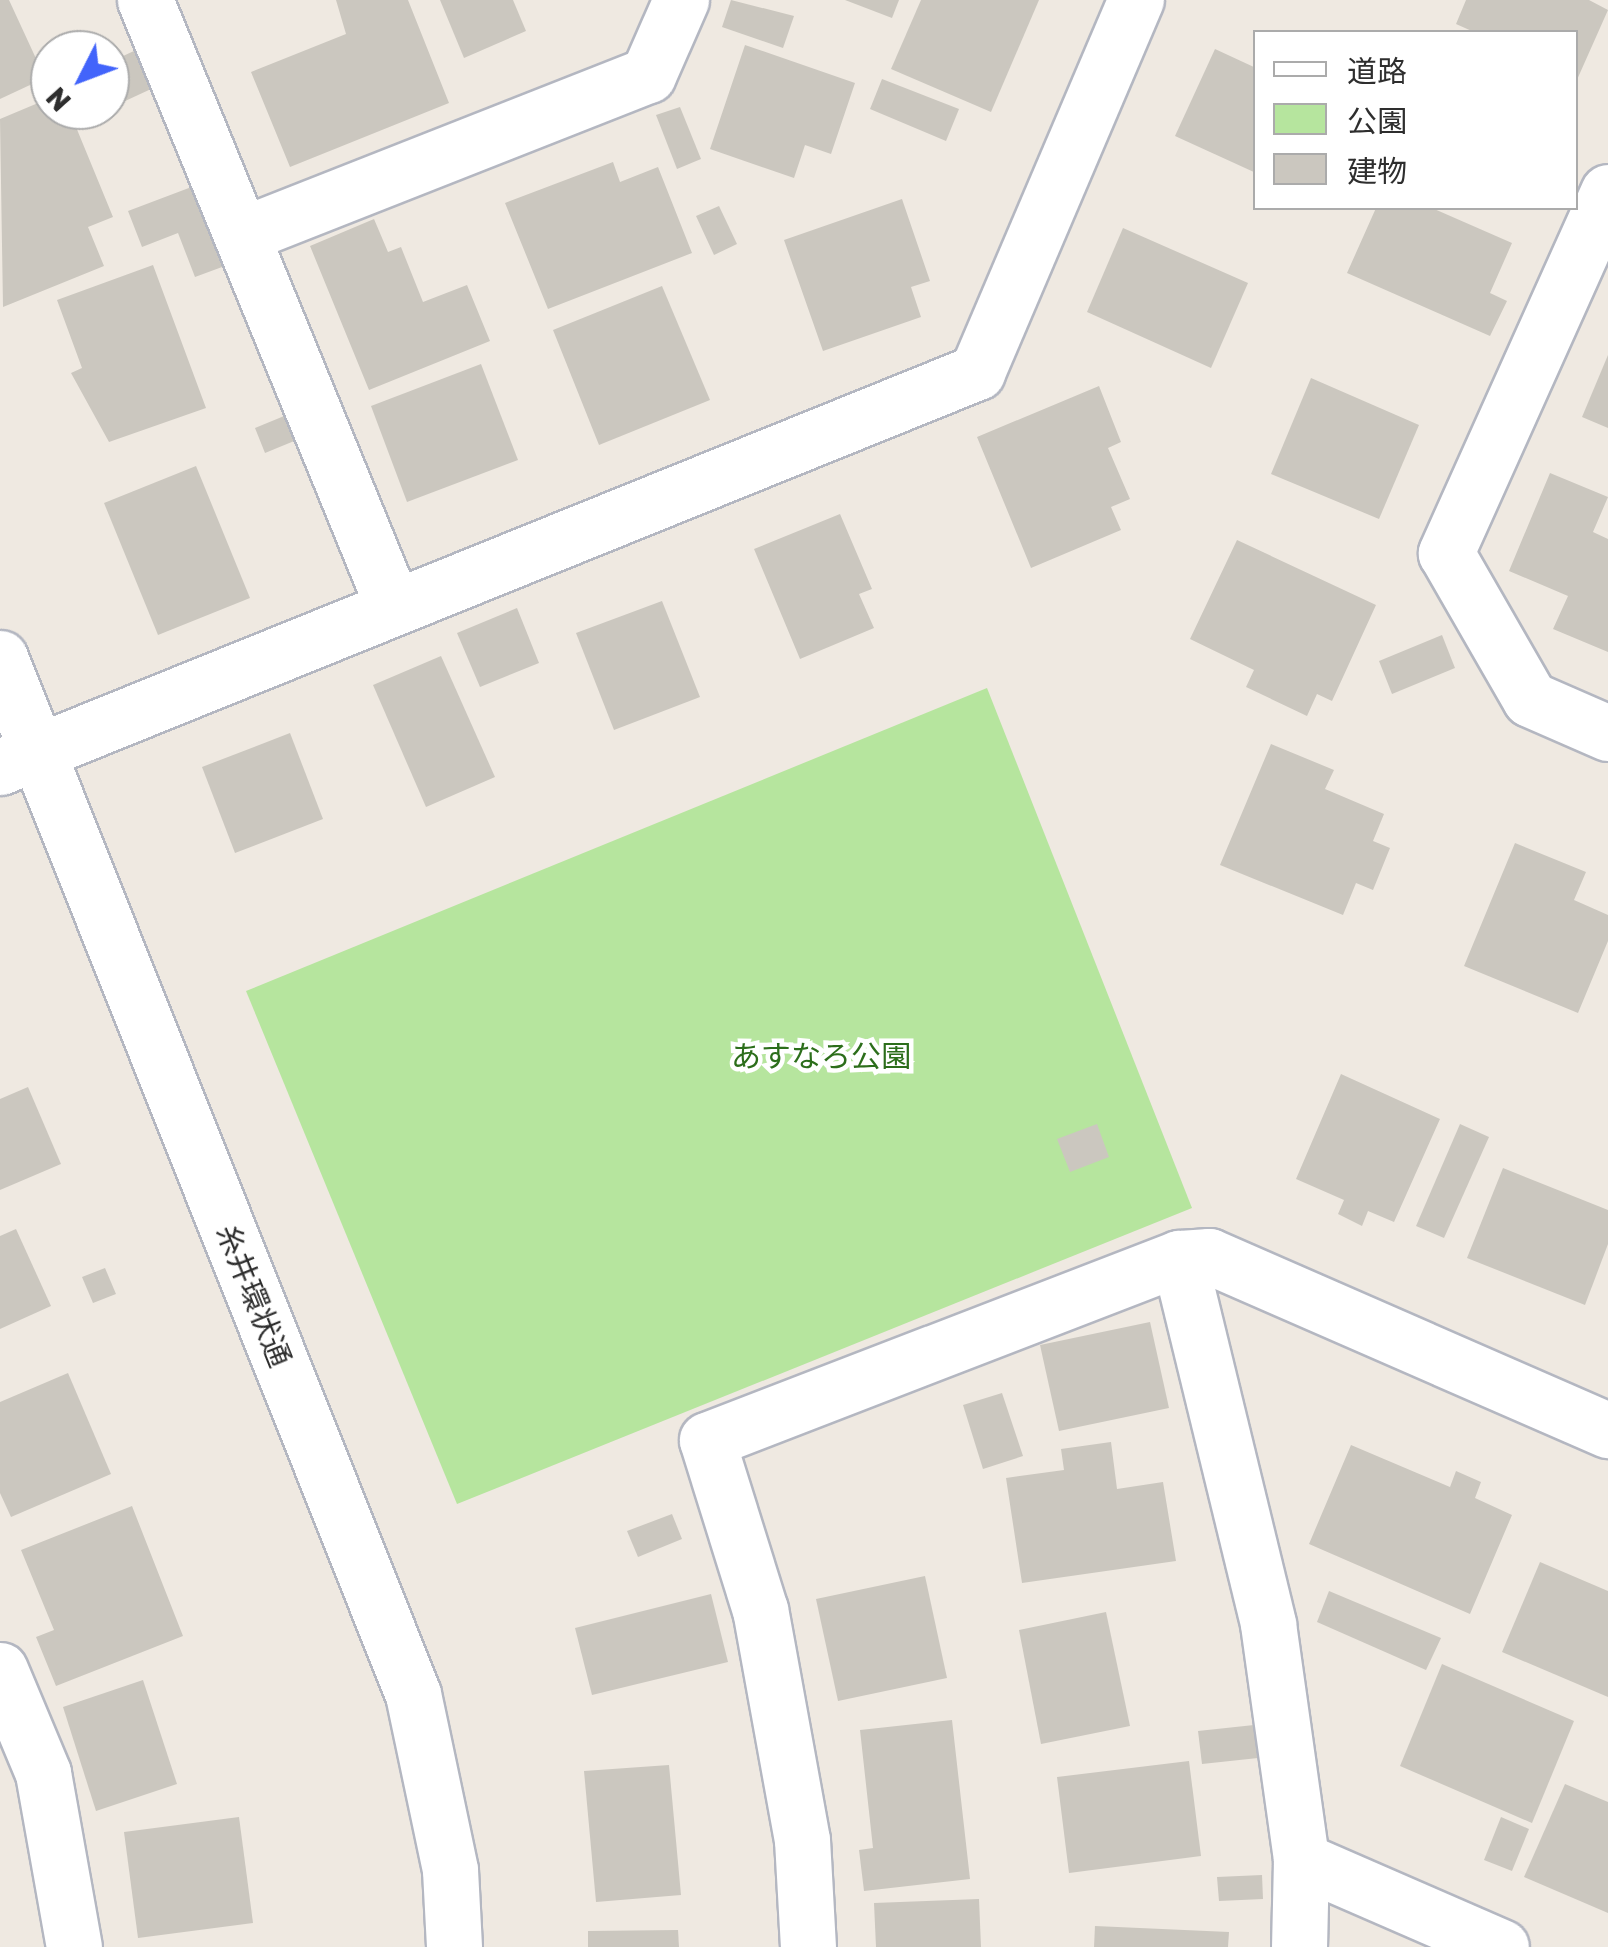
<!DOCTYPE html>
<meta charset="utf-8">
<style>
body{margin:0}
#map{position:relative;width:1608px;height:1947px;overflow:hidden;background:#efe9e1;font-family:Rubik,"Noto Sans JP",sans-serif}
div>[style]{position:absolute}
.green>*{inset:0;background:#b6e59e}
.building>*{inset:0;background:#cbc7bf}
.roads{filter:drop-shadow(2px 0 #b4b7c1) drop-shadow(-2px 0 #b4b7c1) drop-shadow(0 2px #b4b7c1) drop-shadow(0 -2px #b4b7c1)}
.minor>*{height:55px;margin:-27.5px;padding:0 27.5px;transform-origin:27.5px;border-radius:27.5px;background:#fff}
span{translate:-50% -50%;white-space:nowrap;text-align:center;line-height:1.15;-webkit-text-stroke:9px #fff;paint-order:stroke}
.park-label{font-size:30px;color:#2c6e1b}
.street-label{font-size:30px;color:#2e2e2e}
.legend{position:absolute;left:1253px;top:30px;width:325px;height:180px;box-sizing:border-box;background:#fff;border:2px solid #ababab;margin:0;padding:12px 18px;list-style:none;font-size:30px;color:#2e2e2e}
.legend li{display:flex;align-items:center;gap:20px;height:50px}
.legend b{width:50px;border:2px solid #ababab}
.north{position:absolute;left:30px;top:30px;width:100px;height:100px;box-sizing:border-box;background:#fff;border:2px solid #ababab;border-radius:50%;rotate:228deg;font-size:28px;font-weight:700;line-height:40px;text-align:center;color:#2e2e2e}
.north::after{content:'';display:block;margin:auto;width:35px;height:45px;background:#4264fb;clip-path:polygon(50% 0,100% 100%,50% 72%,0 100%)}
</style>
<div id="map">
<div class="green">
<div style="clip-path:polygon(987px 688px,1192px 1208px,457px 1504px,246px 991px)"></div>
</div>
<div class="building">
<div style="clip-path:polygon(0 0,9px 0,45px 78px,0 99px)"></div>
<div style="clip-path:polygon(336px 0,408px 0,449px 103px,290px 167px,251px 72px,346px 34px)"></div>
<div style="clip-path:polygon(440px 0,513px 0,526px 31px,464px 58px)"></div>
<div style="clip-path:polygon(731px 0,794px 16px,783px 48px,722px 27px)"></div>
<div style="clip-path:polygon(845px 0,899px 0,892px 18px)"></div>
<div style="clip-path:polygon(921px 0,1039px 0,991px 112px,891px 69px)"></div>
<div style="clip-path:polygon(1466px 0,1589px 0,1608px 10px,1576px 82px,1576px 32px,1474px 32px,1456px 24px)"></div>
<div style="clip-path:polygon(147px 45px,164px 83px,110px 108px,110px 62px)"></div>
<div style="clip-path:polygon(745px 45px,855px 83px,831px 154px,805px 145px,794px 178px,710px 149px)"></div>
<div style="clip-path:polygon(1215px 49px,1256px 68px,1256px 173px,1175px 136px)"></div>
<div style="clip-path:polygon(882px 79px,959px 109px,946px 141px,870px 109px)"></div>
<div style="clip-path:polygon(50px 98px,50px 110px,69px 110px,113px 217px,88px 227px,104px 266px,3px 307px,0 119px)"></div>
<div style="clip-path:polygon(680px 107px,701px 159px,677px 169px,656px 115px)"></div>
<div style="clip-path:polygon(613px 162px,620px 182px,658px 167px,692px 253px,548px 309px,505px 203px)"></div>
<div style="clip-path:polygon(210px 180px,241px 260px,195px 277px,178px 233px,142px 247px,128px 211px)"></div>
<div style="clip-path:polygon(902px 199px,930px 281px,911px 287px,921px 317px,823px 351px,784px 240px)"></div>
<div style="clip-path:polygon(719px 206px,737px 244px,714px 255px,696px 216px)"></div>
<div style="clip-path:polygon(1376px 208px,1432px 208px,1512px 243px,1490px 293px,1507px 301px,1490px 336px,1347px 273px)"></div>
<div style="clip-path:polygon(374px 219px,388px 252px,401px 247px,423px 302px,467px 285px,490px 341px,369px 390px,310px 246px)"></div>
<div style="clip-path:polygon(1123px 228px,1248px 283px,1211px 368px,1087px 312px)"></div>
<div style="clip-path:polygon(153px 265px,206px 408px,109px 442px,71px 373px,82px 368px,57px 300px)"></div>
<div style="clip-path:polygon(662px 286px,710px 400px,599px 445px,553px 330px)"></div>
<div style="clip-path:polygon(1608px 355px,1608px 428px,1582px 417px)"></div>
<div style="clip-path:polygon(481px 364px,518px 460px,407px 502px,371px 406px)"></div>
<div style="clip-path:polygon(1311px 378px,1419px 425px,1379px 519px,1271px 474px)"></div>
<div style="clip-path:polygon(1099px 386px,1121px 442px,1108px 448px,1130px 499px,1111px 507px,1121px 530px,1031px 568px,977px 437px)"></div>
<div style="clip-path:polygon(289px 414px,299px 439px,265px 453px,255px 428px)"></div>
<div style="clip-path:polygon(196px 466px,250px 598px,158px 635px,104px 503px)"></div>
<div style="clip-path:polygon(1550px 473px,1608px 497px,1593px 532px,1608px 539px,1608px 652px,1553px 629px,1568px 596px,1509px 571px)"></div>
<div style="clip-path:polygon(840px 514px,872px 589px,859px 594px,874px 628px,800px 659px,754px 549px)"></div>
<div style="clip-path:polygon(1237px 540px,1376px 605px,1332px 701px,1317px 694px,1307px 716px,1246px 687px,1254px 670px,1190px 639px)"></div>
<div style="clip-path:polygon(662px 601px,700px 697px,614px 730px,576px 633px)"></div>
<div style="clip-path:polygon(517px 608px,539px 663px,480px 687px,457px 633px)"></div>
<div style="clip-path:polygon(1442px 635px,1455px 668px,1392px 694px,1379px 661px)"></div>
<div style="clip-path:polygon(441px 656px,495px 777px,426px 807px,373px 685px)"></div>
<div style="clip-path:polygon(290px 733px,323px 819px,235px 853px,202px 767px)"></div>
<div style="clip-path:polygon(1271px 744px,1334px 770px,1325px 789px,1384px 814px,1373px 841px,1390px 848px,1373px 890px,1356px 883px,1343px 915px,1220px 865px)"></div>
<div style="clip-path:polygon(1515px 843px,1586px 872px,1574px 900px,1608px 915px,1608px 941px,1578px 1013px,1464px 966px)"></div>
<div style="clip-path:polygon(1341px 1074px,1440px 1119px,1394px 1222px,1368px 1211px,1362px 1226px,1338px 1214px,1344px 1200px,1296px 1179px)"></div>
<div style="clip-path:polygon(28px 1087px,61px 1164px,0 1190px,0 1099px)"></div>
<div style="clip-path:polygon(1097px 1124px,1109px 1157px,1070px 1172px,1057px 1139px)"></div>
<div style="clip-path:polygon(1460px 1124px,1489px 1137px,1444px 1238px,1416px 1226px)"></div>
<div style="clip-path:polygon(1503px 1168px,1608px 1210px,1608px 1244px,1585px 1305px,1467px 1258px)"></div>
<div style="clip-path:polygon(16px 1229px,51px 1306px,0 1329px,0 1236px)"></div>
<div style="clip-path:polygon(105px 1268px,116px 1294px,93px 1303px,82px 1277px)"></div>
<div style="clip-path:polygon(1150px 1322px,1169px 1408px,1059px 1431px,1040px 1345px)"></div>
<div style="clip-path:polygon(68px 1373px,111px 1474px,11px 1517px,0 1493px,0 1402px)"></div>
<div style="clip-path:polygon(1002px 1393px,1023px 1456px,983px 1469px,963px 1405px)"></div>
<div style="clip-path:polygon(1111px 1442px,1117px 1489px,1163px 1482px,1176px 1561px,1022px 1583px,1006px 1478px,1064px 1470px,1061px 1449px)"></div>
<div style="clip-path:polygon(1351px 1445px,1450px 1487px,1456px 1471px,1481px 1482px,1475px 1498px,1512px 1515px,1470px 1614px,1309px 1544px)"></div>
<div style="clip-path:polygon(132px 1506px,183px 1636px,56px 1686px,36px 1637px,54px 1630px,21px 1550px)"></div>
<div style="clip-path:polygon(672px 1514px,682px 1539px,638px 1557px,627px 1531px)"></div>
<div style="clip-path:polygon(1540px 1562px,1608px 1591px,1608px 1697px,1502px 1652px)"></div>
<div style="clip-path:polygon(925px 1576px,947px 1678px,838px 1701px,816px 1599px)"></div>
<div style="clip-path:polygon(1329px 1591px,1441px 1638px,1426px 1670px,1317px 1622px)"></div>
<div style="clip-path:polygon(711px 1594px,728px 1662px,592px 1695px,575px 1628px)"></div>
<div style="clip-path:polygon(1106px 1612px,1130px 1726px,1041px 1744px,1019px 1630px)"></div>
<div style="clip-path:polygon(1442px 1664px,1574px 1721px,1532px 1823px,1400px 1766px)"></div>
<div style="clip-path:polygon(143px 1680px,177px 1784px,96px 1811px,63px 1707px)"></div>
<div style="clip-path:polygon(952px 1720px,970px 1879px,864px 1891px,859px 1850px,873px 1848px,860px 1730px)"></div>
<div style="clip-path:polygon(1254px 1725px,1258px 1758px,1202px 1764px,1198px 1731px)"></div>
<div style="clip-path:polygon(1189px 1761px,1201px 1856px,1069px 1873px,1057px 1777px)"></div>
<div style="clip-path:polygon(669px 1765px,681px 1895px,596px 1902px,584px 1771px)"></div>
<div style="clip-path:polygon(1565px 1784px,1608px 1802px,1608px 1913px,1524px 1877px)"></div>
<div style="clip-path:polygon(239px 1817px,253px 1923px,138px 1938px,124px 1832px)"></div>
<div style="clip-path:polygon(1501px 1817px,1529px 1829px,1512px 1871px,1484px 1860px)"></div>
<div style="clip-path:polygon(1262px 1875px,1263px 1899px,1219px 1901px,1217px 1877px)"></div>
<div style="clip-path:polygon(979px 1899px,981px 1947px,876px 1947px,874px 1903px)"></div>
<div style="clip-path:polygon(1095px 1926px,1229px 1932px,1228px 1947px,1094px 1947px)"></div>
<div style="clip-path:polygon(678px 1930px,679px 1947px,588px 1947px,588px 1931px)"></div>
</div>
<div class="roads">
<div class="minor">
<div style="left:145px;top:0;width:655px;rotate:67.74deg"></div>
<div style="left:1608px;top:192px;width:396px;rotate:114.2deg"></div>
<div style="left:1446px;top:553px;width:168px;rotate:60.1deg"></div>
<div style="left:1530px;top:699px;width:85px;rotate:23.6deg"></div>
<div style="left:244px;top:234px;width:434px;rotate:-21.5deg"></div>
<div style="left:648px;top:75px;width:82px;rotate:-66.3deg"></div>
<div style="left:0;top:658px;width:1115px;rotate:68.27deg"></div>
<div style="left:413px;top:1694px;width:180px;rotate:78.1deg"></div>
<div style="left:450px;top:1870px;width:77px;rotate:87deg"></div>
<div style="left:0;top:767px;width:1054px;rotate:-22.01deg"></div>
<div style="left:977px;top:372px;width:405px;rotate:-66.9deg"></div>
<div style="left:1179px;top:1258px;width:377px;rotate:76.3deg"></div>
<div style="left:1268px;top:1624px;width:238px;rotate:82deg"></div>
<div style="left:1301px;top:1860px;width:87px;rotate:91.3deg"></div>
<div style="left:0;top:1670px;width:112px;rotate:67.3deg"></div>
<div style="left:43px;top:1773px;width:177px;rotate:79.9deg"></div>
<div style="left:1301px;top:1860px;width:218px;rotate:23.5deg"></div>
<div style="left:808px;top:1947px;width:107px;rotate:-93.2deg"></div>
<div style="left:802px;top:1840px;width:234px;rotate:-100.3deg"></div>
<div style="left:760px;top:1610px;width:178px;rotate:-107.3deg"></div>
<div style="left:707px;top:1440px;width:506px;rotate:-21.09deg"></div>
<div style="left:1179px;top:1258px;width:30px;rotate:-4deg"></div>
<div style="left:1209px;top:1256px;width:435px;rotate:23.6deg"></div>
</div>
</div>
<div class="park-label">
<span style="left:821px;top:1057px">あすなろ公園</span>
</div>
<div class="street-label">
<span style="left:253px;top:1296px;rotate:68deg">糸井環状通</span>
</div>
<ul class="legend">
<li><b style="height:12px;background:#fff"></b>道路</li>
<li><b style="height:28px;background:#b6e59e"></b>公園</li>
<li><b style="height:28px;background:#cbc7bf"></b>建物</li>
</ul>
<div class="north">N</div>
</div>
